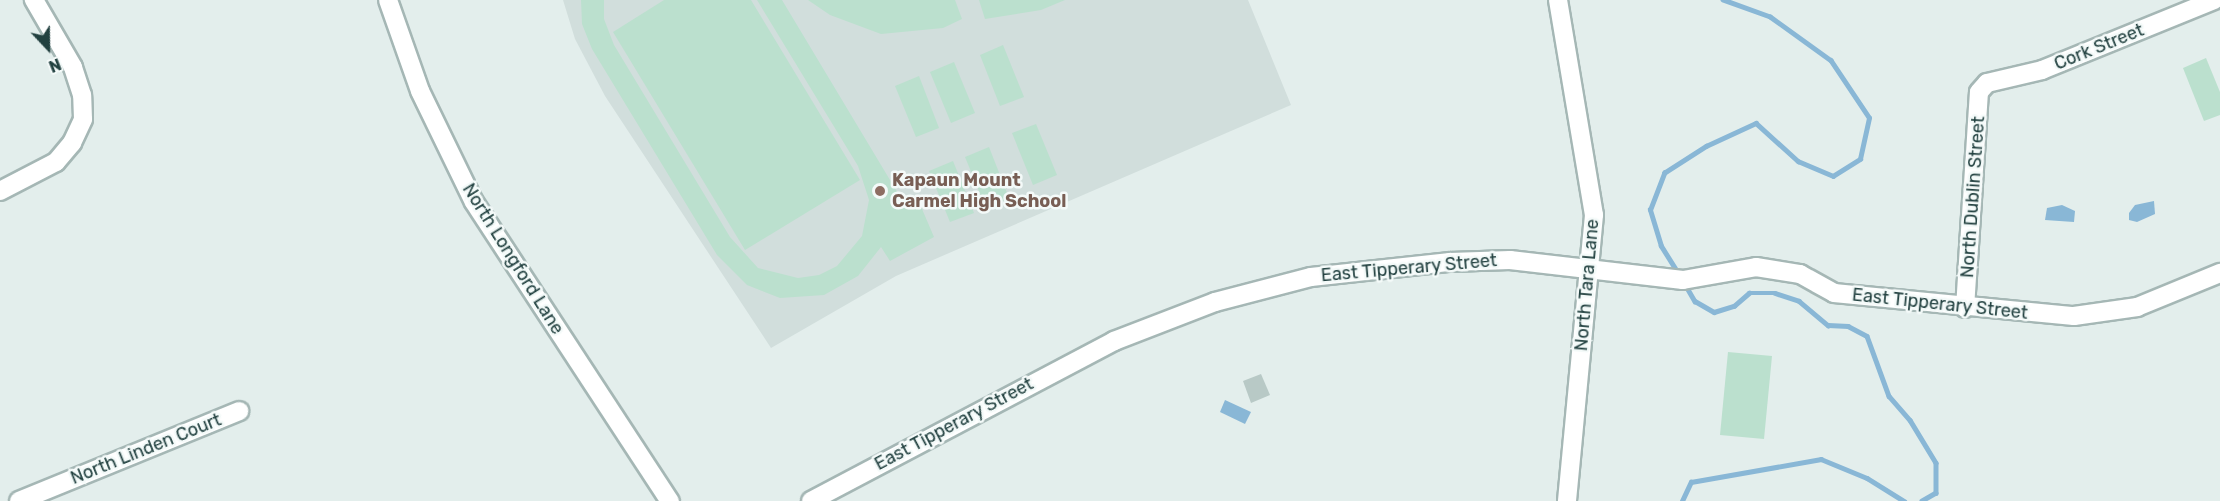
<!DOCTYPE html>
<style>
body{margin:0}
#map{position:relative;width:2220px;height:501px;overflow:hidden;background:#e3eeec;font-family:Rubik,sans-serif}
div>[style]{position:absolute}
.built>*{inset:0;background:#d1dedc}
.green>*{inset:0;background:#bbe0ce}
.water>*{inset:0;background:#89b7d6}
.stream>*{height:4.5px;margin:-2.25px;padding:0 2.25px;transform-origin:2.25px;border-radius:2.25px;background:#89b7d6}
.building>*{inset:0;background:#b8c9c6}
.roads{filter:drop-shadow(2px 0 #a5b7b5) drop-shadow(-2px 0 #a5b7b5) drop-shadow(0 2px #a5b7b5) drop-shadow(0 -2px #a5b7b5)}
.minor>*{height:18px;margin:-9px;padding:0 9px;transform-origin:9px;border-radius:9px;background:#fff}
.dots>*{width:16px;height:16px;translate:-50% -50%;box-sizing:border-box;border:3px solid #f4faf9;border-radius:50%}
span{translate:-50% -50%;white-space:nowrap;text-align:center;line-height:1.15;-webkit-text-stroke:5px #f4faf9;paint-order:stroke}
.street-label{font-size:18px;color:#224140}
.education-label{font-size:18px;color:#785e54;font-weight:700}
.left{translate:0 -50%;text-align:left}
.north{position:absolute;left:18px;top:18px;width:60px;height:60px;-webkit-text-stroke:4px #f4faf9;paint-order:stroke;rotate:158deg;font-size:16px;font-weight:700;line-height:24px;text-align:center;color:#224140}
.north::after{content:'';display:block;margin:auto;width:21px;height:27px;background:#224140;clip-path:polygon(50% 0,100% 100%,50% 72%,0 100%)}
</style>
<div id="map">
<div class="built">
<div style="clip-path:polygon(563px 0,1248px 0,1291px 105px,896px 276px,771px 348px,605px 96px,575px 39px)"></div>
</div>
<div class="green">
<div style="clip-path:polygon(581px 0,604px 0,604px 19px,614px 45px,730px 237px,758px 268px,798px 278px,819px 275px,837px 266px,862px 236px,869px 200px,858px 166px,757px 0,782px 0,902px 200px,916px 195px,934px 237px,890px 261px,881px 247px,858px 276px,824px 295px,780px 298px,747px 285px,717px 255px,592px 49px,582px 24px)"></div>
<div style="clip-path:polygon(664px 0,751px 0,860px 180px,745px 250px,613px 32px)"></div>
<div style="clip-path:polygon(808px 0,955px 0,962px 19px,943px 28px,881px 34px,830px 15px)"></div>
<div style="clip-path:polygon(979px 0,1065px 0,1041px 10px,985px 19px)"></div>
<div style="clip-path:polygon(1003px 45px,1024px 97px,1000px 106px,980px 55px)"></div>
<div style="clip-path:polygon(2206px 58px,2220px 92px,2220px 115px,2204px 121px,2183px 68px)"></div>
<div style="clip-path:polygon(954px 62px,975px 113px,951px 123px,930px 72px)"></div>
<div style="clip-path:polygon(919px 76px,939px 128px,916px 137px,895px 86px)"></div>
<div style="clip-path:polygon(1036px 124px,1057px 175px,1033px 185px,1012px 133px)"></div>
<div style="clip-path:polygon(989px 147px,1009px 198px,986px 208px,965px 157px)"></div>
<div style="clip-path:polygon(953px 161px,974px 213px,950px 222px,929px 171px)"></div>
<div style="clip-path:polygon(1728px 352px,1772px 356px,1764px 439px,1720px 435px)"></div>
</div>
<div class="water">
<div style="clip-path:polygon(2154px 201px,2155px 214px,2137px 222px,2129px 220px,2129px 213px,2135px 205px)"></div>
<div style="clip-path:polygon(2062px 205px,2075px 211px,2074px 222px,2045px 220px,2047px 208px)"></div>
<div style="clip-path:polygon(1225px 400px,1251px 412px,1245px 424px,1220px 412px)"></div>
</div>
<div class="stream">
<div style="left:1679px;top:275px;width:34px;rotate:-122deg"></div>
<div style="left:1661px;top:246px;width:38px;rotate:-107deg"></div>
<div style="left:1650px;top:210px;width:40px;rotate:-69deg"></div>
<div style="left:1664px;top:173px;width:50px;rotate:-32.7deg"></div>
<div style="left:1706px;top:146px;width:55px;rotate:-24.7deg"></div>
<div style="left:1756px;top:123px;width:57px;rotate:42.1deg"></div>
<div style="left:1798px;top:161px;width:38px;rotate:23deg"></div>
<div style="left:1833px;top:176px;width:32px;rotate:-32deg"></div>
<div style="left:1860px;top:159px;width:42px;rotate:-77.6deg"></div>
<div style="left:1869px;top:118px;width:69px;rotate:-123.7deg"></div>
<div style="left:1831px;top:61px;width:75px;rotate:-144.2deg"></div>
<div style="left:1770px;top:17px;width:50px;rotate:-160.1deg"></div>
<div style="left:1685px;top:284px;width:20px;rotate:60deg"></div>
<div style="left:1695px;top:301px;width:22px;rotate:30deg"></div>
<div style="left:1714px;top:312px;width:21px;rotate:-17deg"></div>
<div style="left:1734px;top:306px;width:20px;rotate:-41deg"></div>
<div style="left:1749px;top:293px;width:26px"></div>
<div style="left:1775px;top:293px;width:25px;rotate:18deg"></div>
<div style="left:1799px;top:301px;width:38px;rotate:40deg"></div>
<div style="left:1828px;top:325px;width:20px;rotate:3deg"></div>
<div style="left:1848px;top:326px;width:21px;rotate:28deg"></div>
<div style="left:1867px;top:336px;width:64px;rotate:69.9deg"></div>
<div style="left:1889px;top:396px;width:32px;rotate:49deg"></div>
<div style="left:1910px;top:420px;width:50px;rotate:58.8deg"></div>
<div style="left:1936px;top:463px;width:30px;rotate:90deg"></div>
<div style="left:1936px;top:493px;width:16px;rotate:150deg"></div>
<div style="left:1682px;top:501px;width:21px;rotate:-65deg"></div>
<div style="left:1691px;top:482px;width:132px;rotate:-10deg"></div>
<div style="left:1821px;top:459px;width:50px;rotate:22.4deg"></div>
<div style="left:1867px;top:478px;width:44px;rotate:31.9deg"></div>
</div>
<div class="building">
<div style="clip-path:polygon(1261px 374px,1270px 395px,1251px 403px,1243px 381px)"></div>
</div>
<div class="roads">
<div class="minor">
<div style="left:388px;top:0;width:96px;rotate:70.6deg"></div>
<div style="left:420px;top:91px;width:123px;rotate:64.1deg"></div>
<div style="left:474px;top:202px;width:358px;rotate:56.8deg"></div>
<div style="left:1558px;top:0;width:218px;rotate:80.5deg"></div>
<div style="left:1594px;top:215px;width:287px;rotate:95.4deg"></div>
<div style="left:0;top:191px;width:63px;rotate:-27.4deg"></div>
<div style="left:56px;top:162px;width:25px;rotate:-50deg"></div>
<div style="left:72px;top:143px;width:26px;rotate:-65deg"></div>
<div style="left:83px;top:119px;width:24px;rotate:-92deg"></div>
<div style="left:82px;top:95px;width:29px;rotate:-108deg"></div>
<div style="left:73px;top:67px;width:78px;rotate:-120.2deg"></div>
<div style="left:1965px;top:308px;width:216px;rotate:-86.3deg"></div>
<div style="left:1979px;top:92px;width:12px;rotate:-48deg"></div>
<div style="left:1987px;top:83px;width:57px;rotate:-13.3deg"></div>
<div style="left:2042px;top:70px;width:186px;rotate:-22.1deg"></div>
<div style="left:19px;top:501px;width:238px;rotate:-22.2deg"></div>
<div style="left:811px;top:501px;width:343px;rotate:-27.8deg"></div>
<div style="left:1114px;top:341px;width:108px;rotate:-21.1deg"></div>
<div style="left:1215px;top:302px;width:99px;rotate:-14.6deg"></div>
<div style="left:1311px;top:277px;width:140px;rotate:-6.2deg"></div>
<div style="left:1450px;top:262px;width:60px;rotate:-1.9deg"></div>
<div style="left:1510px;top:260px;width:174px;rotate:6.6deg"></div>
<div style="left:1683px;top:280px;width:74px;rotate:-10.1deg"></div>
<div style="left:1756px;top:267px;width:45px;rotate:9deg"></div>
<div style="left:1800px;top:274px;width:39px;rotate:29deg"></div>
<div style="left:1834px;top:293px;width:241px;rotate:5.5deg"></div>
<div style="left:2074px;top:316px;width:64px;rotate:-8.1deg"></div>
<div style="left:2137px;top:307px;width:90px;rotate:-22.3deg"></div>
</div>
</div>
<div class="dots">
<div style="left:880px;top:191px;background:#8d6e63"></div>
</div>
<div class="street-label">
<span style="left:2099px;top:47px;rotate:-22deg">Cork Street</span>
<span style="left:1973px;top:197px;rotate:-86deg">North Dublin Street</span>
<span style="left:513px;top:259px;rotate:58deg">North Longford Lane</span>
<span style="left:1409px;top:268px;rotate:-5deg">East Tipperary Street</span>
<span style="left:1587px;top:285px;rotate:-85deg">North Tara Lane</span>
<span style="left:1940px;top:304px;rotate:6deg">East Tipperary Street</span>
<span style="left:954px;top:424px;rotate:-28deg">East Tipperary Street</span>
<span style="left:146px;top:449px;rotate:-22deg">North Linden Court</span>
</div>
<div class="education-label">
<span class="left" style="left:892px;top:191px">Kapaun Mount<br>Carmel High School</span>
</div>
<div class="north">N</div>
</div>
